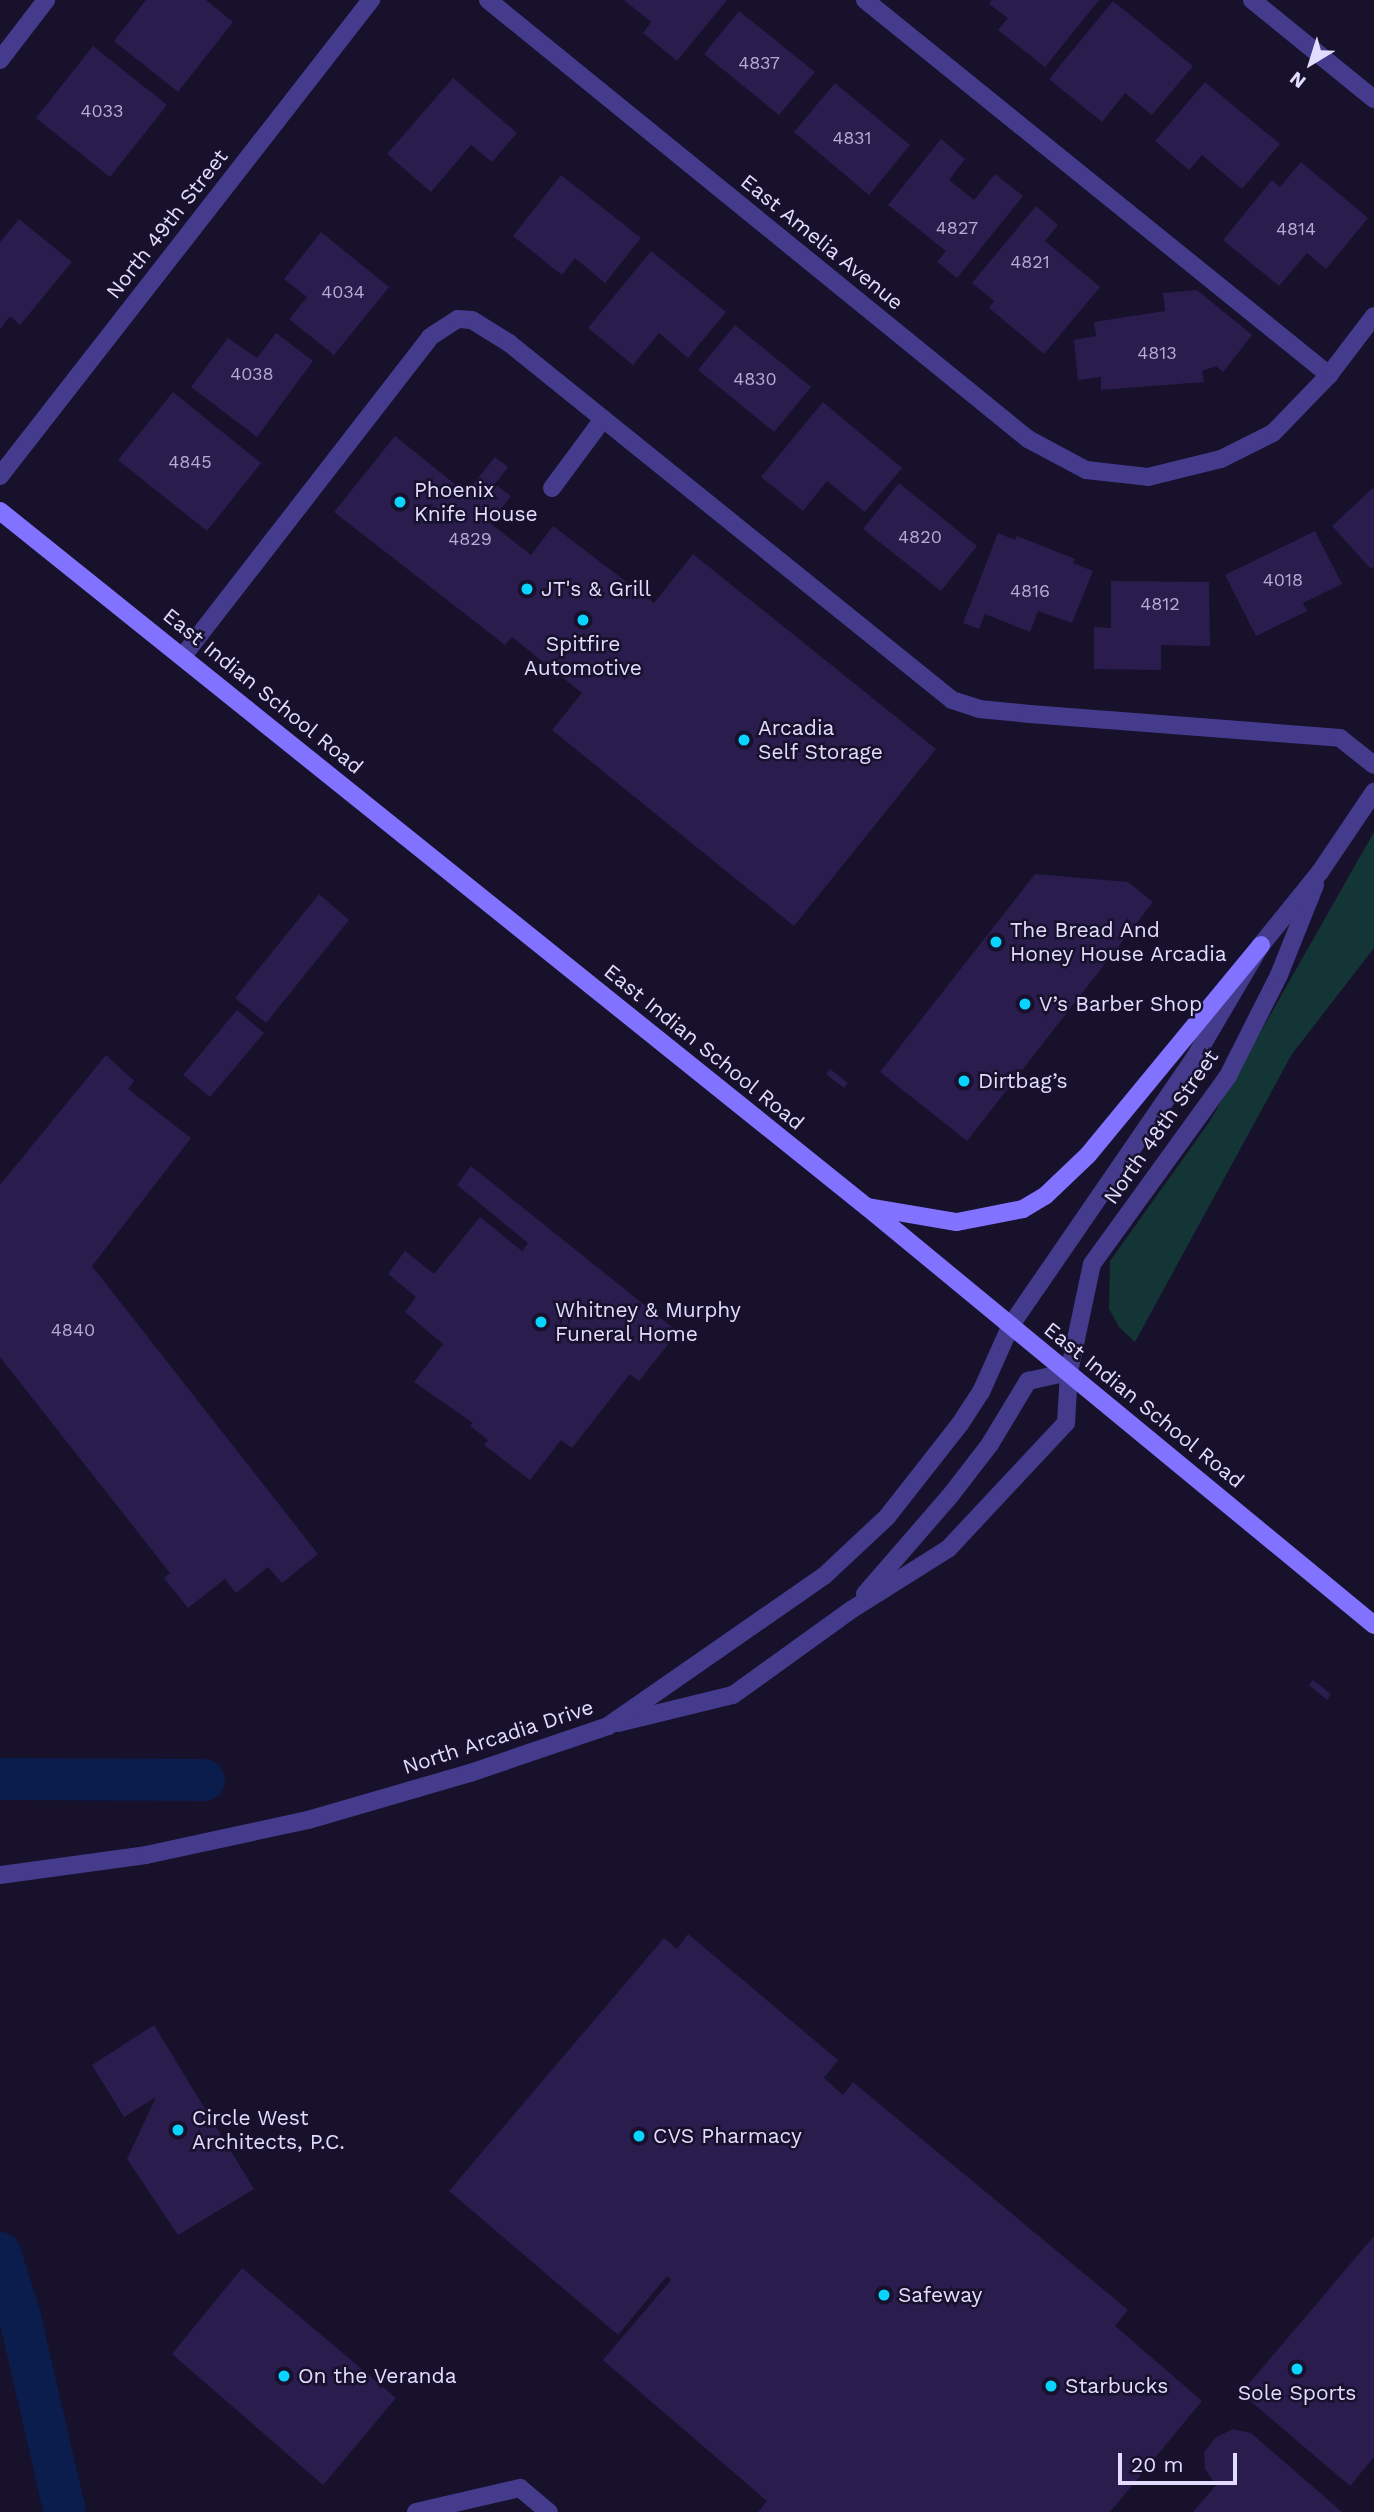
<!DOCTYPE html>
<meta charset="utf-8">
<style>
body{margin:0}
#map{position:relative;width:1374px;height:2512px;overflow:hidden;background:#17112c;font-family:"Work Sans",sans-serif}
div>[style]{position:absolute}
.green>*{inset:0;background:#133536}
.canal>*{height:42px;margin:-21px;padding:0 21px;transform-origin:21px;border-radius:21px;background:#0a1d4c}
.building>*{inset:0;background:#2a1c4d}
.service>*{height:18px;margin:-9px;padding:0 9px;transform-origin:9px;border-radius:9px;background:#443b8c}
.minor>*{height:18px;margin:-9px;padding:0 9px;transform-origin:9px;border-radius:9px;background:#443b8c}
.tertiary>*{height:18px;margin:-9px;padding:0 9px;transform-origin:9px;border-radius:9px;background:#443b8c}
.secondary>*{height:18px;margin:-9px;padding:0 9px;transform-origin:9px;border-radius:9px;background:#8173ff}
.dots>*{width:19px;height:19px;translate:-50% -50%;box-sizing:border-box;border:4px solid #17112c;border-radius:50%}
span{translate:-50% -50%;white-space:nowrap;text-align:center;line-height:1.15;-webkit-text-stroke:5px #17112c;paint-order:stroke}
.number-label{font-size:18px;color:#b4acd2}
.number-label span{-webkit-text-stroke-width:0}
.street-label{font-size:21px;color:#e2dcff}
.poi-label{font-size:21px;color:#e2dcff}
.left{translate:0 -50%;text-align:left}
.north{position:absolute;left:1276px;top:28px;width:70px;height:70px;-webkit-text-stroke:5px #17112c;paint-order:stroke;rotate:218deg;font-size:19px;font-weight:700;line-height:28px;text-align:center;color:#e2dcff}
.north::after{content:'';display:block;margin:auto;width:24px;height:32px;background:#e2dcff;clip-path:polygon(50% 0,100% 100%,50% 72%,0 100%)}
.scale{position:absolute;left:1118px;top:2453px;width:119px;height:32px;box-sizing:border-box;border:4px solid #e2dcff;border-top:0;padding-left:9px;font-size:21px;line-height:24px;white-space:nowrap;color:#e2dcff;-webkit-text-stroke:5px #17112c;paint-order:stroke}
</style>
<div id="map">
<div class="green">
<div style="clip-path:polygon(1374px 832px,1374px 948px,1292px 1054px,1135px 1342px,1119px 1327px,1109px 1309px,1110px 1261px,1210px 1121px)"></div>
</div>
<div class="canal">
<div style="left:0;top:1779px;width:204px;rotate:0.3deg"></div>
<div style="left:0;top:2253px;width:64px;rotate:72.7deg"></div>
<div style="left:19px;top:2314px;width:203px;rotate:76.9deg"></div>
</div>
<div class="building">
<div style="clip-path:polygon(146px 0,206px 0,233px 22px,178px 92px,114px 41px)"></div>
<div style="clip-path:polygon(624px 0,727px 0,677px 61px,643px 33px,651px 22px)"></div>
<div style="clip-path:polygon(992px 0,1099px 0,1045px 67px,998px 30px,1008px 18px,989px 4px)"></div>
<div style="clip-path:polygon(1113px 1px,1193px 66px,1152px 115px,1125px 93px,1102px 122px,1049px 79px)"></div>
<div style="clip-path:polygon(739px 11px,815px 72px,779px 115px,704px 54px)"></div>
<div style="clip-path:polygon(93px 46px,167px 105px,110px 177px,36px 118px)"></div>
<div style="clip-path:polygon(453px 78px,517px 133px,492px 162px,471px 145px,431px 192px,387px 154px)"></div>
<div style="clip-path:polygon(1205px 82px,1280px 144px,1242px 189px,1202px 155px,1189px 170px,1155px 141px)"></div>
<div style="clip-path:polygon(835px 83px,910px 145px,869px 195px,794px 132px)"></div>
<div style="clip-path:polygon(941px 139px,965px 159px,949px 180px,974px 200px,995px 174px,1023px 196px,957px 278px,937px 262px,946px 251px,888px 205px)"></div>
<div style="clip-path:polygon(1301px 162px,1368px 218px,1326px 269px,1307px 253px,1279px 286px,1223px 240px,1272px 180px,1280px 187px)"></div>
<div style="clip-path:polygon(561px 175px,641px 238px,605px 283px,575px 258px,562px 275px,513px 236px)"></div>
<div style="clip-path:polygon(1036px 206px,1058px 225px,1045px 241px,1100px 287px,1044px 354px,989px 308px,994px 301px,972px 283px)"></div>
<div style="clip-path:polygon(19px 219px,72px 262px,20px 325px,10px 316px,0 329px,0 242px)"></div>
<div style="clip-path:polygon(321px 232px,389px 287px,334px 355px,289px 319px,307px 297px,284px 279px)"></div>
<div style="clip-path:polygon(651px 251px,726px 312px,688px 358px,659px 333px,633px 365px,588px 328px)"></div>
<div style="clip-path:polygon(1197px 290px,1252px 335px,1223px 372px,1216px 366px,1202px 371px,1204px 382px,1101px 390px,1101px 377px,1078px 380px,1074px 340px,1096px 336px,1094px 322px,1165px 311px,1163px 293px)"></div>
<div style="clip-path:polygon(735px 325px,811px 387px,774px 432px,698px 370px)"></div>
<div style="clip-path:polygon(276px 333px,313px 361px,257px 437px,191px 387px,228px 338px,257px 358px)"></div>
<div style="clip-path:polygon(173px 392px,261px 463px,207px 531px,118px 460px)"></div>
<div style="clip-path:polygon(823px 402px,902px 468px,865px 512px,827px 481px,803px 511px,761px 477px)"></div>
<div style="clip-path:polygon(395px 436px,466px 493px,495px 457px,508px 467px,495px 484px,511px 496px,490px 523px,531px 555px,553px 526px,654px 603px,693px 554px,936px 749px,794px 926px,552px 730px,582px 693px,512px 637px,505px 645px,334px 512px)"></div>
<div style="clip-path:polygon(899px 483px,977px 546px,941px 591px,863px 529px)"></div>
<div style="clip-path:polygon(1374px 487px,1374px 567px,1371px 569px,1332px 526px)"></div>
<div style="clip-path:polygon(1315px 531px,1342px 584px,1303px 603px,1307px 611px,1256px 636px,1225px 575px)"></div>
<div style="clip-path:polygon(998px 533px,1015px 540px,1017px 536px,1075px 559px,1073px 563px,1093px 571px,1072px 623px,1038px 611px,1030px 632px,985px 614px,979px 629px,963px 623px)"></div>
<div style="clip-path:polygon(1111px 581px,1209px 582px,1210px 646px,1161px 645px,1161px 670px,1094px 669px,1094px 627px,1111px 628px)"></div>
<div style="clip-path:polygon(1035px 874px,1128px 882px,1153px 902px,967px 1141px,880px 1072px)"></div>
<div style="clip-path:polygon(319px 894px,349px 920px,266px 1023px,235px 998px)"></div>
<div style="clip-path:polygon(237px 1010px,264px 1033px,210px 1097px,183px 1075px)"></div>
<div style="clip-path:polygon(106px 1055px,134px 1081px,128px 1089px,191px 1138px,92px 1266px,318px 1554px,282px 1583px,268px 1567px,236px 1593px,225px 1579px,188px 1608px,164px 1578px,170px 1573px,0 1357px,0 1185px)"></div>
<div style="clip-path:polygon(830px 1069px,848px 1083px,844px 1088px,826px 1074px)"></div>
<div style="clip-path:polygon(471px 1166px,678px 1332px,639px 1381px,630px 1374px,572px 1448px,561px 1440px,530px 1480px,484px 1445px,488px 1440px,470px 1426px,473px 1423px,414px 1382px,443px 1344px,405px 1312px,416px 1297px,388px 1274px,405px 1251px,434px 1274px,480px 1217px,522px 1251px,528px 1243px,457px 1185px)"></div>
<div style="clip-path:polygon(1313px 1680px,1331px 1694px,1327px 1700px,1309px 1685px)"></div>
<div style="clip-path:polygon(688px 1934px,838px 2060px,824px 2078px,843px 2095px,853px 2082px,1128px 2310px,1115px 2326px,1202px 2401px,1110px 2512px,758px 2512px,767px 2501px,603px 2360px,671px 2280px,667px 2276px,618px 2335px,449px 2191px,664px 1938px,677px 1949px)"></div>
<div style="clip-path:polygon(154px 2025px,254px 2189px,178px 2235px,127px 2159px,156px 2097px,124px 2117px,92px 2065px)"></div>
<div style="clip-path:polygon(1374px 2236px,1374px 2457px,1350px 2486px,1241px 2393px)"></div>
<div style="clip-path:polygon(242px 2268px,396px 2398px,323px 2485px,172px 2354px)"></div>
<div style="clip-path:polygon(1233px 2429px,1251px 2433px,1342px 2512px,1193px 2512px,1216px 2485px,1205px 2469px,1204px 2452px,1215px 2438px)"></div>
</div>
<div class="service">
<div style="left:865px;top:0;width:597px;rotate:38.94deg"></div>
<div style="left:0;top:60px;width:76px;rotate:-52.5deg"></div>
<div style="left:552px;top:488px;width:86px;rotate:-53.5deg"></div>
<div style="left:183px;top:656px;width:403px;rotate:-52.2deg"></div>
<div style="left:430px;top:337px;width:33px;rotate:-33deg"></div>
<div style="left:458px;top:319px;width:14px;rotate:4deg"></div>
<div style="left:472px;top:320px;width:44px;rotate:31.9deg"></div>
<div style="left:509px;top:343px;width:569px;rotate:38.86deg"></div>
<div style="left:952px;top:700px;width:28px;rotate:18deg"></div>
<div style="left:979px;top:709px;width:51px;rotate:5.6deg"></div>
<div style="left:1030px;top:714px;width:311px;rotate:4.4deg"></div>
<div style="left:1340px;top:738px;width:43px;rotate:38.5deg"></div>
<div style="left:416px;top:2512px;width:107px;rotate:-13deg"></div>
<div style="left:520px;top:2488px;width:38px;rotate:40deg"></div>
</div>
<div class="minor">
<div style="left:488px;top:0;width:696px;rotate:39.11deg"></div>
<div style="left:1028px;top:439px;width:66px;rotate:28.1deg"></div>
<div style="left:1086px;top:470px;width:62px;rotate:6.4deg"></div>
<div style="left:1148px;top:477px;width:75px;rotate:-13.9deg"></div>
<div style="left:1221px;top:459px;width:58px;rotate:-26.6deg"></div>
<div style="left:1273px;top:433px;width:81px;rotate:-46deg"></div>
<div style="left:1329px;top:375px;width:74px;rotate:-52.7deg"></div>
<div style="left:1252px;top:0;width:157px;rotate:39.1deg"></div>
<div style="left:0;top:476px;width:604px;rotate:-52.07deg"></div>
</div>
<div class="tertiary">
<div style="left:865px;top:1594px;width:130px;rotate:-49.1deg"></div>
<div style="left:950px;top:1496px;width:66px;rotate:-52.4deg"></div>
<div style="left:990px;top:1444px;width:74px;rotate:-58.9deg"></div>
<div style="left:1028px;top:1381px;width:42px;rotate:-12.4deg"></div>
<div style="left:618px;top:1723px;width:118px;rotate:-13.7deg"></div>
<div style="left:733px;top:1695px;width:145px;rotate:-35.8deg"></div>
<div style="left:851px;top:1610px;width:115px;rotate:-32.2deg"></div>
<div style="left:948px;top:1549px;width:173px;rotate:-46.9deg"></div>
<div style="left:1066px;top:1423px;width:51px;rotate:-86.6deg"></div>
<div style="left:1069px;top:1372px;width:110px;rotate:-78deg"></div>
<div style="left:1092px;top:1264px;width:232px;rotate:-54.1deg"></div>
<div style="left:1228px;top:1076px;width:113px;rotate:-63.2deg"></div>
<div style="left:1279px;top:975px;width:97px;rotate:-68.2deg"></div>
<div style="left:0;top:1875px;width:147px;rotate:-7.8deg"></div>
<div style="left:146px;top:1855px;width:166px;rotate:-12.2deg"></div>
<div style="left:308px;top:1820px;width:169px;rotate:-16.2deg"></div>
<div style="left:470px;top:1773px;width:146px;rotate:-18.8deg"></div>
<div style="left:608px;top:1726px;width:263px;rotate:-34.8deg"></div>
<div style="left:824px;top:1576px;width:86px;rotate:-43.1deg"></div>
<div style="left:887px;top:1517px;width:118px;rotate:-51.9deg"></div>
<div style="left:960px;top:1424px;width:38px;rotate:-57deg"></div>
<div style="left:981px;top:1392px;width:73px;rotate:-65.9deg"></div>
<div style="left:1011px;top:1325px;width:325px;rotate:-55.5deg"></div>
<div style="left:1195px;top:1057px;width:130px;rotate:-59.5deg"></div>
<div style="left:1261px;top:945px;width:94px;rotate:-51.1deg"></div>
<div style="left:1320px;top:872px;width:97px;rotate:-56deg"></div>
</div>
<div class="secondary">
<div style="left:0;top:511px;width:1112px;rotate:38.76deg"></div>
<div style="left:867px;top:1207px;width:657px;rotate:39.5deg"></div>
<div style="left:868px;top:1207px;width:90px;rotate:9.6deg"></div>
<div style="left:957px;top:1222px;width:67px;rotate:-11.1deg"></div>
<div style="left:1023px;top:1209px;width:26px;rotate:-31deg"></div>
<div style="left:1045px;top:1196px;width:59px;rotate:-43.6deg"></div>
<div style="left:1088px;top:1155px;width:272px;rotate:-50.5deg"></div>
</div>
<div class="dots">
<div style="left:400px;top:502px;background:#08d4ff"></div>
<div style="left:527px;top:589px;background:#08d4ff"></div>
<div style="left:583px;top:620px;background:#08d4ff"></div>
<div style="left:744px;top:740px;background:#08d4ff"></div>
<div style="left:996px;top:942px;background:#08d4ff"></div>
<div style="left:1025px;top:1004px;background:#08d4ff"></div>
<div style="left:964px;top:1081px;background:#08d4ff"></div>
<div style="left:541px;top:1322px;background:#08d4ff"></div>
<div style="left:178px;top:2130px;background:#08d4ff"></div>
<div style="left:639px;top:2136px;background:#08d4ff"></div>
<div style="left:884px;top:2295px;background:#08d4ff"></div>
<div style="left:1297px;top:2369px;background:#08d4ff"></div>
<div style="left:284px;top:2376px;background:#08d4ff"></div>
<div style="left:1051px;top:2386px;background:#08d4ff"></div>
</div>
<div class="number-label">
<span style="left:759px;top:63px">4837</span>
<span style="left:102px;top:111px">4033</span>
<span style="left:852px;top:138px">4831</span>
<span style="left:957px;top:228px">4827</span>
<span style="left:1296px;top:229px">4814</span>
<span style="left:1030px;top:262px">4821</span>
<span style="left:343px;top:292px">4034</span>
<span style="left:1157px;top:353px">4813</span>
<span style="left:252px;top:374px">4038</span>
<span style="left:755px;top:379px">4830</span>
<span style="left:190px;top:462px">4845</span>
<span style="left:920px;top:537px">4820</span>
<span style="left:470px;top:539px">4829</span>
<span style="left:1283px;top:580px">4018</span>
<span style="left:1030px;top:591px">4816</span>
<span style="left:1160px;top:604px">4812</span>
<span style="left:73px;top:1330px">4840</span>
</div>
<div class="street-label">
<span style="left:167px;top:224px;rotate:-52deg">North 49th Street</span>
<span style="left:822px;top:242px;rotate:39deg">East Amelia Avenue</span>
<span style="left:263px;top:691px;rotate:39deg">East Indian School Road</span>
<span style="left:704px;top:1047px;rotate:39deg">East Indian School Road</span>
<span style="left:1161px;top:1127px;rotate:-55deg">North 48th Street</span>
<span style="left:1144px;top:1405px;rotate:39deg">East Indian School Road</span>
<span style="left:498px;top:1737px;rotate:-18deg">North Arcadia Drive</span>
</div>
<div class="poi-label">
<span class="left" style="left:414px;top:502px">Phoenix<br>Knife House</span>
<span class="left" style="left:541px;top:589px">JT's &amp; Grill</span>
<span style="left:583px;top:656px">Spitfire<br>Automotive</span>
<span class="left" style="left:758px;top:740px">Arcadia<br>Self Storage</span>
<span class="left" style="left:1010px;top:942px">The Bread And<br>Honey House Arcadia</span>
<span class="left" style="left:1039px;top:1004px">V’s Barber Shop</span>
<span class="left" style="left:978px;top:1081px">Dirtbag’s</span>
<span class="left" style="left:555px;top:1322px">Whitney &amp; Murphy<br>Funeral Home</span>
<span class="left" style="left:192px;top:2130px">Circle West<br>Architects, P.C.</span>
<span class="left" style="left:653px;top:2136px">CVS Pharmacy</span>
<span class="left" style="left:898px;top:2295px">Safeway</span>
<span class="left" style="left:298px;top:2376px">On the Veranda</span>
<span class="left" style="left:1065px;top:2386px">Starbucks</span>
<span style="left:1297px;top:2393px">Sole Sports</span>
</div>
<div class="north">N</div>
<div class="scale">20 m</div>
</div>
